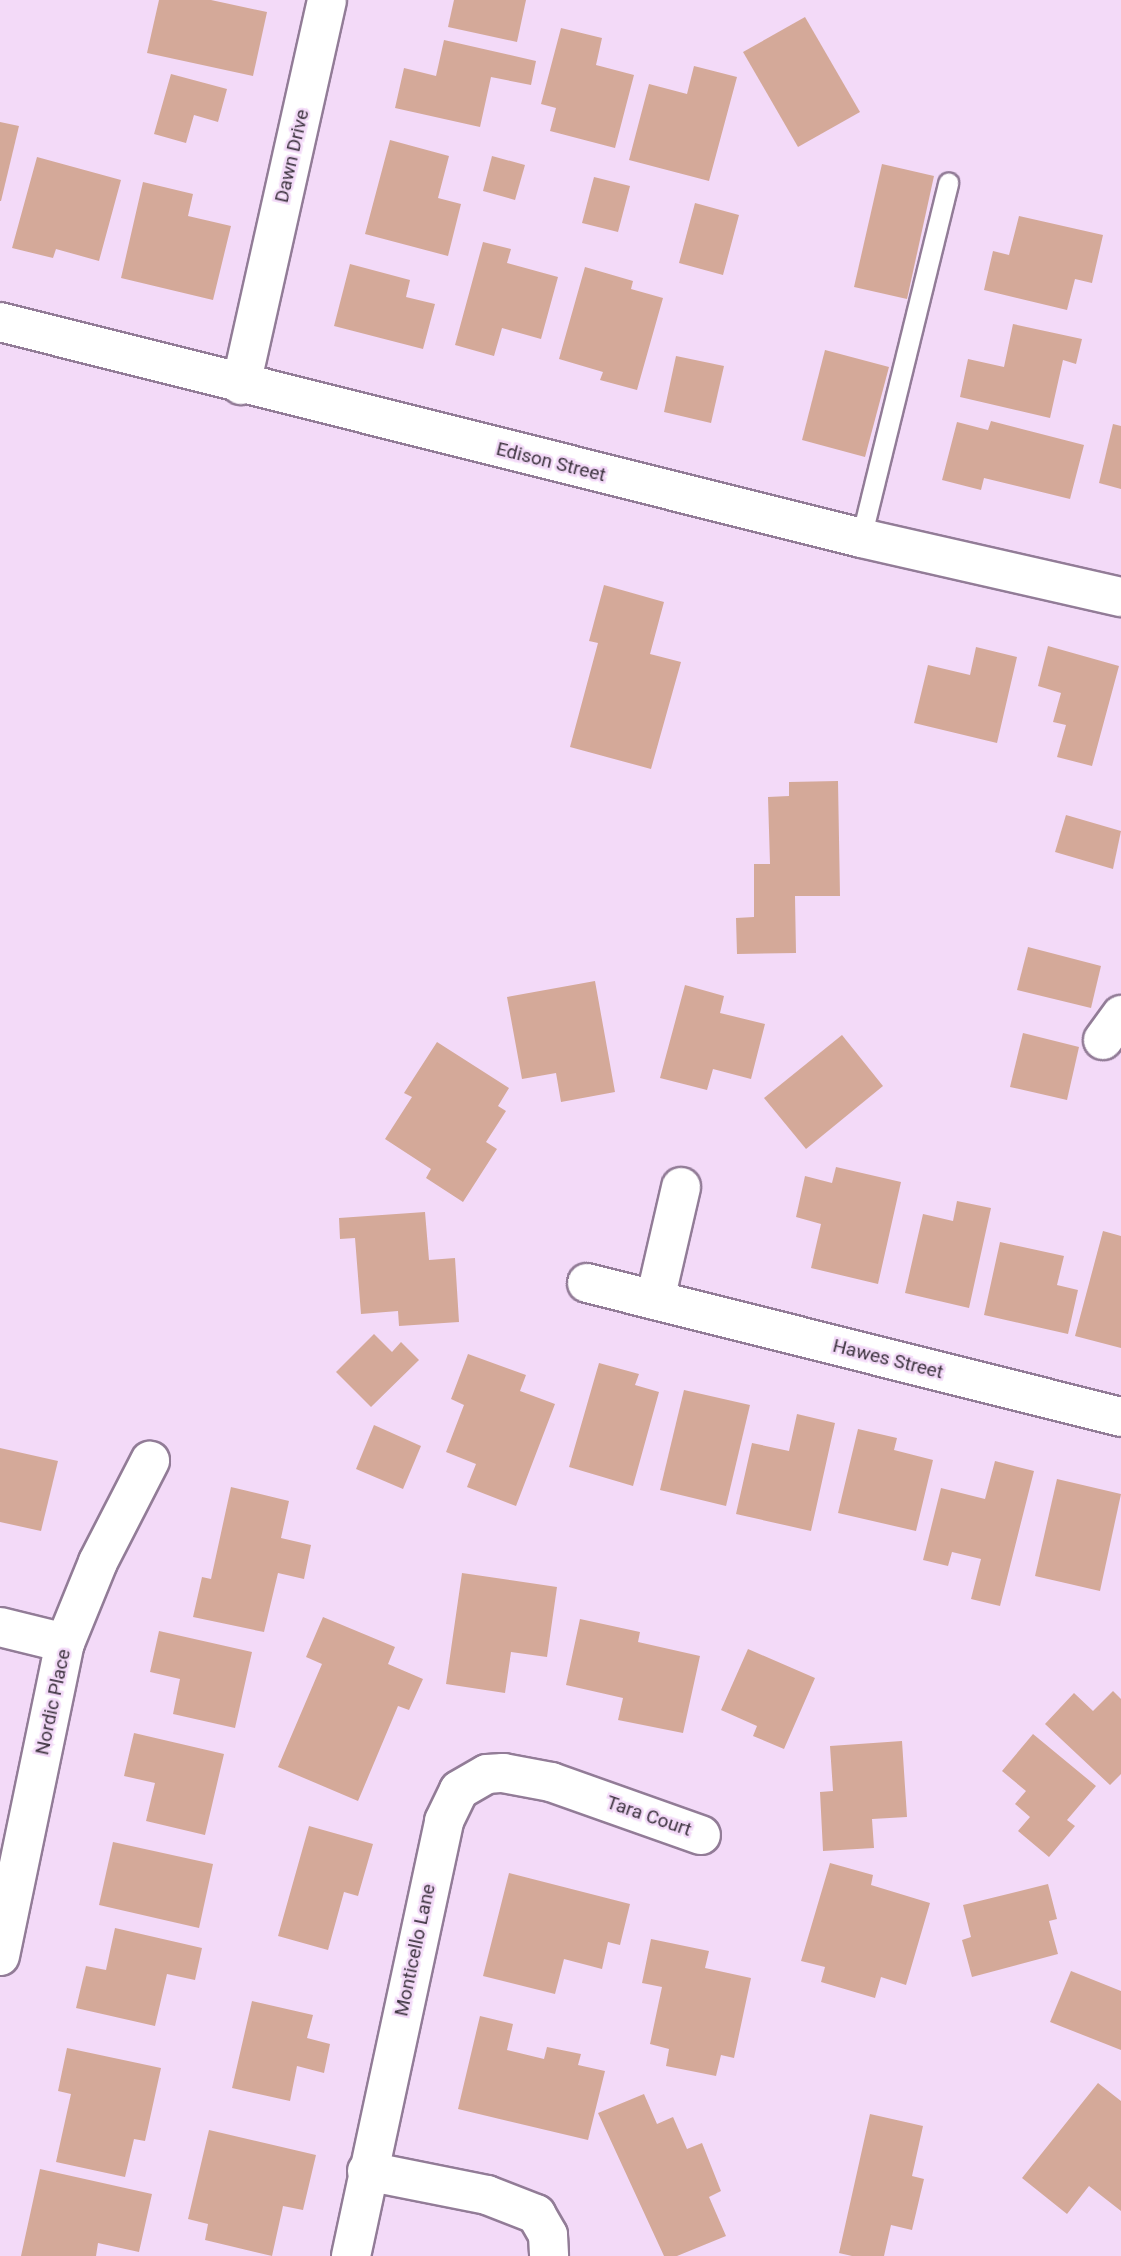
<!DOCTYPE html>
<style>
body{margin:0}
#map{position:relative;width:1121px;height:2256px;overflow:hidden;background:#f3daf8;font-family:Roboto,sans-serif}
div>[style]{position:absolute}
.building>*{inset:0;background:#d4a999}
.roads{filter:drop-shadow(2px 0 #927c97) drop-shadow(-2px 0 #927c97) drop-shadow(0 2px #927c97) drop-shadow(0 -2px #927c97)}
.lane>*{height:19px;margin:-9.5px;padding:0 9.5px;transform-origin:9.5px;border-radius:9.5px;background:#fff}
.street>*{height:38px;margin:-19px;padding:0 19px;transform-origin:19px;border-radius:19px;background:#fff}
.secondary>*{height:38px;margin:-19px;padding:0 19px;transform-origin:19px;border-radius:19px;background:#fff}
span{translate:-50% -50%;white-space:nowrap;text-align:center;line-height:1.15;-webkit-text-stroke:5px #f3daf8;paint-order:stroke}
.street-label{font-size:19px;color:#3e3440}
</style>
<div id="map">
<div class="building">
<div style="clip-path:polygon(159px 0,211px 0,267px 12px,253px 76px,147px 53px)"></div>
<div style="clip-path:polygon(454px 0,526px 0,517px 42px,448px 27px)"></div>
<div style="clip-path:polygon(805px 17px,860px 112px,798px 147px,743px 52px)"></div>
<div style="clip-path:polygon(561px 28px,602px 38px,596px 65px,634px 75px,615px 148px,550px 131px,556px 108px,541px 104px)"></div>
<div style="clip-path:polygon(444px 40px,536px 61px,531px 85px,491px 77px,480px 127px,395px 108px,404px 68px,436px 76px)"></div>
<div style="clip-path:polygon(694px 66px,737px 77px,709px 181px,629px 160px,649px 84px,687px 94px)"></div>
<div style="clip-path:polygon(171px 74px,227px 89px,218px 122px,194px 115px,186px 143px,154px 134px)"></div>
<div style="clip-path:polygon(0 122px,19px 126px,1px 201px,0 201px)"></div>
<div style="clip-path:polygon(390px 140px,449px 156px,438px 198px,461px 204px,448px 256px,365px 234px)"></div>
<div style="clip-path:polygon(492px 156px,525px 165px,515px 200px,483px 191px)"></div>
<div style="clip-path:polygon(37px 157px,121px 180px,99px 261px,56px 249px,53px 258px,12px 248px)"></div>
<div style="clip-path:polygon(882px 164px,934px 176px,907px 299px,854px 287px)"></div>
<div style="clip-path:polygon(594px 177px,630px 186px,618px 232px,582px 223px)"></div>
<div style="clip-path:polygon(143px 182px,193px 194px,188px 216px,231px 226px,213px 300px,121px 278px)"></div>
<div style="clip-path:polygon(695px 203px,739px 215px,723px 275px,679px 263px)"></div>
<div style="clip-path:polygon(1019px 216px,1103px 235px,1092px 283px,1075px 279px,1067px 310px,984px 290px,993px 251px,1009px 255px)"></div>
<div style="clip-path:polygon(483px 242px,511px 249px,507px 263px,558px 277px,541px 339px,502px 328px,494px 356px,455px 345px)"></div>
<div style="clip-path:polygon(350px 264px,410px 280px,406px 297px,435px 304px,423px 349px,334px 326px)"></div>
<div style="clip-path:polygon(585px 267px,633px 281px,631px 289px,663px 298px,637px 390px,600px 380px,603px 372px,559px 359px)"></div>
<div style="clip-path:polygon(1013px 324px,1082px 339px,1076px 364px,1063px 360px,1050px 418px,960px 397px,968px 359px,1004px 367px)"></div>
<div style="clip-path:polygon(825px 350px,889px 367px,865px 457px,802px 440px)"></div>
<div style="clip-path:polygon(676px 356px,724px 366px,711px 423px,664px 412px)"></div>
<div style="clip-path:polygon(991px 421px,1084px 445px,1070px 499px,984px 478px,981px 490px,942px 480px,957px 422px,988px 430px)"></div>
<div style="clip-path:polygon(1113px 424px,1121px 426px,1121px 489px,1099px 483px)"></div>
<div style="clip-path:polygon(604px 585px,664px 602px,650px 654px,681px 662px,651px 769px,570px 747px,598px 643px,589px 641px)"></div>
<div style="clip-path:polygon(1048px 646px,1119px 666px,1092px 766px,1057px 757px,1066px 725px,1053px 722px,1061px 693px,1038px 686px)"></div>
<div style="clip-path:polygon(976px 647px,1017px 657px,997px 743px,914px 723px,928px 665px,970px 675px)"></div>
<div style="clip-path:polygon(838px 781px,840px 896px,795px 896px,796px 953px,737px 954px,736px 918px,754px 917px,754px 864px,770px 864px,768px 797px,789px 796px,789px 782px)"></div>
<div style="clip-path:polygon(1066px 815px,1121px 831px,1113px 869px,1055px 852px)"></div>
<div style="clip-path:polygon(1028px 947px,1101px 966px,1091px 1008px,1017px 990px)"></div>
<div style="clip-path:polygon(595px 981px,615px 1092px,561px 1102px,556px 1073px,522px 1079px,507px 997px)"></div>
<div style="clip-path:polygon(685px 985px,724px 996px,720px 1013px,765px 1024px,751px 1079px,713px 1069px,707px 1090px,660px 1078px)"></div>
<div style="clip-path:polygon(1023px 1033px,1079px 1047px,1067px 1100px,1010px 1087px)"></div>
<div style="clip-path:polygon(842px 1035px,883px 1086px,806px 1149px,764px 1098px)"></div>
<div style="clip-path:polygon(437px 1042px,509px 1088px,498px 1106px,506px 1111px,486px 1142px,497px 1149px,463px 1202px,426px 1178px,431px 1169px,385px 1139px,412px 1097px,404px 1093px)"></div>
<div style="clip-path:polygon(836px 1167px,901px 1182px,878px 1284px,811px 1268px,821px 1224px,796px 1217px,805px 1176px,832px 1183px)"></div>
<div style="clip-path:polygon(957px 1201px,991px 1208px,969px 1308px,905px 1293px,923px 1214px,953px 1221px)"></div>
<div style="clip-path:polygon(425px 1212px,429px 1260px,455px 1258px,459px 1322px,399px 1326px,398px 1311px,361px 1314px,355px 1238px,340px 1239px,339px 1218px)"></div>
<div style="clip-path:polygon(1103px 1231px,1121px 1236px,1121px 1348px,1075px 1336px)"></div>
<div style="clip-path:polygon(1000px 1242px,1064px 1256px,1057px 1285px,1078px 1290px,1068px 1334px,984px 1315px)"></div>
<div style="clip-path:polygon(374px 1334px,392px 1352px,401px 1342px,419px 1360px,371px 1407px,336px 1372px)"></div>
<div style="clip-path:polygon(468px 1354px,526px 1375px,520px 1391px,555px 1404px,516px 1506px,467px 1487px,476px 1464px,446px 1452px,464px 1405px,451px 1399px)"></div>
<div style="clip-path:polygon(599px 1363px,639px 1374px,635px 1385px,659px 1392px,633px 1486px,569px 1467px)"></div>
<div style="clip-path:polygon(684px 1390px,750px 1405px,726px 1506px,660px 1490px)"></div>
<div style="clip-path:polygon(797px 1414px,835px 1423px,811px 1531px,736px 1514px,752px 1443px,789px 1451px)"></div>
<div style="clip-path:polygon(374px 1425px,421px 1446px,403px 1489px,356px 1469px)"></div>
<div style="clip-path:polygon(858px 1429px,897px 1438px,894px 1450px,933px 1460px,916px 1531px,838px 1513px)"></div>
<div style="clip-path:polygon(0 1448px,58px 1461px,41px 1531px,0 1522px)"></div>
<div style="clip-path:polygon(995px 1461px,1034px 1471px,1000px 1606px,971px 1599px,981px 1559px,952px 1552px,948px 1566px,923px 1560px,941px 1488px,985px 1499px)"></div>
<div style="clip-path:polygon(1057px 1479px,1121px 1494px,1100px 1591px,1035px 1576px)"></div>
<div style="clip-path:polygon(231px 1487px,289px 1501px,281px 1538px,311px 1545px,304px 1579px,278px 1573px,264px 1632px,193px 1617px,202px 1577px,211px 1579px)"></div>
<div style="clip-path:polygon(462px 1573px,557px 1587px,547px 1657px,511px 1652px,505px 1693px,446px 1684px)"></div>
<div style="clip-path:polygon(323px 1617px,395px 1647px,388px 1664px,423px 1679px,409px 1710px,398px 1706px,358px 1801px,278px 1767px,322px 1664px,306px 1657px)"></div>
<div style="clip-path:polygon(580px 1619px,640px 1632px,638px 1642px,700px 1656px,683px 1733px,618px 1720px,623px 1698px,566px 1685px)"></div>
<div style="clip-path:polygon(159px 1631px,252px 1652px,235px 1728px,173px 1714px,180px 1679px,150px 1672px)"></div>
<div style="clip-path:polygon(748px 1649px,815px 1678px,784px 1749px,753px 1736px,757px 1726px,721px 1710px)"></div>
<div style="clip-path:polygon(1113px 1691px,1121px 1699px,1121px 1774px,1110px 1785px,1045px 1724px,1074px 1693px,1093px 1711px)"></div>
<div style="clip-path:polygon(134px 1733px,224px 1754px,205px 1835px,146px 1821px,155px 1783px,124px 1776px)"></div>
<div style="clip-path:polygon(1033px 1734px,1096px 1786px,1067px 1820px,1075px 1826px,1049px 1857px,1018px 1831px,1030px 1817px,1015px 1804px,1026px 1791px,1002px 1771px)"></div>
<div style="clip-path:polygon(902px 1741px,907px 1817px,872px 1819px,874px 1848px,823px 1851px,820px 1792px,833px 1791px,830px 1746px)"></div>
<div style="clip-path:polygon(309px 1826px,373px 1844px,358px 1896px,344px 1892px,328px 1950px,278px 1936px)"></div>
<div style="clip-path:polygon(113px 1842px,213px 1864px,199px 1928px,99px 1905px)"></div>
<div style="clip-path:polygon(830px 1863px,873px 1875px,871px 1885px,930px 1903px,906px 1985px,881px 1977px,875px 1998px,821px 1982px,825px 1967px,801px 1961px)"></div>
<div style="clip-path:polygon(509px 1873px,630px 1904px,620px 1945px,608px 1942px,602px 1969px,564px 1959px,555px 1994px,483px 1976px)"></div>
<div style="clip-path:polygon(1048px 1884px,1057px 1919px,1049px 1921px,1058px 1954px,972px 1977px,962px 1940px,971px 1937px,963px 1905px)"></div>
<div style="clip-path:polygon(115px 1928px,202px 1948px,195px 1980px,167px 1974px,155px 2026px,76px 2008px,86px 1966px,106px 1970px)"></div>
<div style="clip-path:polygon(651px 1939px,709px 1951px,705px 1968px,751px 1978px,734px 2058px,721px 2055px,716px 2076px,666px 2066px,669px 2049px,650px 2044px,662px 1987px,642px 1983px)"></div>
<div style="clip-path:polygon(1071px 1971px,1121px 1991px,1121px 2050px,1050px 2022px)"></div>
<div style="clip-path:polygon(252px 2001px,313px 2015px,307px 2038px,330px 2044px,324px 2073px,297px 2066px,290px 2101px,232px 2088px)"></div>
<div style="clip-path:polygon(480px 2016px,513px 2024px,507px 2050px,544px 2059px,547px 2047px,581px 2054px,578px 2065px,605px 2071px,588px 2140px,458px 2109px)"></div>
<div style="clip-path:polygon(67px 2048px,161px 2068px,145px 2141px,134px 2139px,125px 2177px,56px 2162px,71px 2094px,58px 2091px)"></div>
<div style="clip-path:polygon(1098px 2083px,1121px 2101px,1121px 2211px,1089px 2186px,1067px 2214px,1022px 2178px)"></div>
<div style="clip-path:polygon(644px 2094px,657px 2124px,673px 2117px,687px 2149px,702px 2143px,721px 2191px,709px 2197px,726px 2236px,677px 2256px,664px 2256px,598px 2113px)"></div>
<div style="clip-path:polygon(870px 2114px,923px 2126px,912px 2176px,924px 2179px,912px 2230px,891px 2225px,884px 2256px,852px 2256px,839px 2253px)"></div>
<div style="clip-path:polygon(209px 2130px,316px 2155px,303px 2210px,283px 2206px,272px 2256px,205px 2240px,208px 2224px,188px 2219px)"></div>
<div style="clip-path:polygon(40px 2169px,152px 2194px,139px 2252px,98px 2243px,96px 2256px,21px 2256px)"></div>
</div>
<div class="roads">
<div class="lane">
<div style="left:861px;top:538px;width:366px;rotate:-76.2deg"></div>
</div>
<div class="street">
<div style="left:241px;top:385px;width:394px;rotate:-77.4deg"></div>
<div style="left:1103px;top:1040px;width:31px;rotate:-54deg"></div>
<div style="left:587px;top:1283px;width:551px;rotate:14.09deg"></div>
<div style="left:655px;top:1300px;width:116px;rotate:-77deg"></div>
<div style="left:0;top:1627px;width:67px;rotate:13.8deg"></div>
<div style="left:0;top:1956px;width:320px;rotate:-78.3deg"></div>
<div style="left:65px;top:1643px;width:87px;rotate:-67.8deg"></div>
<div style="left:98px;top:1562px;width:114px;rotate:-62.8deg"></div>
<div style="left:367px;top:2171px;width:122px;rotate:11.3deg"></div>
<div style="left:487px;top:2195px;width:53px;rotate:21.2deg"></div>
<div style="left:536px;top:2214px;width:24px;rotate:60deg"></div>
<div style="left:548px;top:2235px;width:21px;rotate:87deg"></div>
<div style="left:351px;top:2256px;width:445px;rotate:-77.9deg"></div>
<div style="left:444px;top:1821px;width:34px;rotate:-64deg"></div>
<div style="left:459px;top:1790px;width:32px;rotate:-30deg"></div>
<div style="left:487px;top:1774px;width:16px;rotate:-4deg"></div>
<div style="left:503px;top:1773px;width:49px;rotate:10.6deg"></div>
<div style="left:551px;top:1782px;width:159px;rotate:19.5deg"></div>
</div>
<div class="secondary">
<div style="left:0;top:322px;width:888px;rotate:14.08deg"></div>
<div style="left:861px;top:538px;width:267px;rotate:12.8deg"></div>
</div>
</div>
<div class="street-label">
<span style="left:292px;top:156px;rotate:-77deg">Dawn Drive</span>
<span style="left:551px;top:462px;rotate:14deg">Edison Street</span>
<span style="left:888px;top:1359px;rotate:14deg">Hawes Street</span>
<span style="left:53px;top:1702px;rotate:-78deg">Nordic Place</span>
<span style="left:649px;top:1816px;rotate:19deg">Tara Court</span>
<span style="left:415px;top:1950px;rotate:-78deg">Monticello Lane</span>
</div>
</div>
